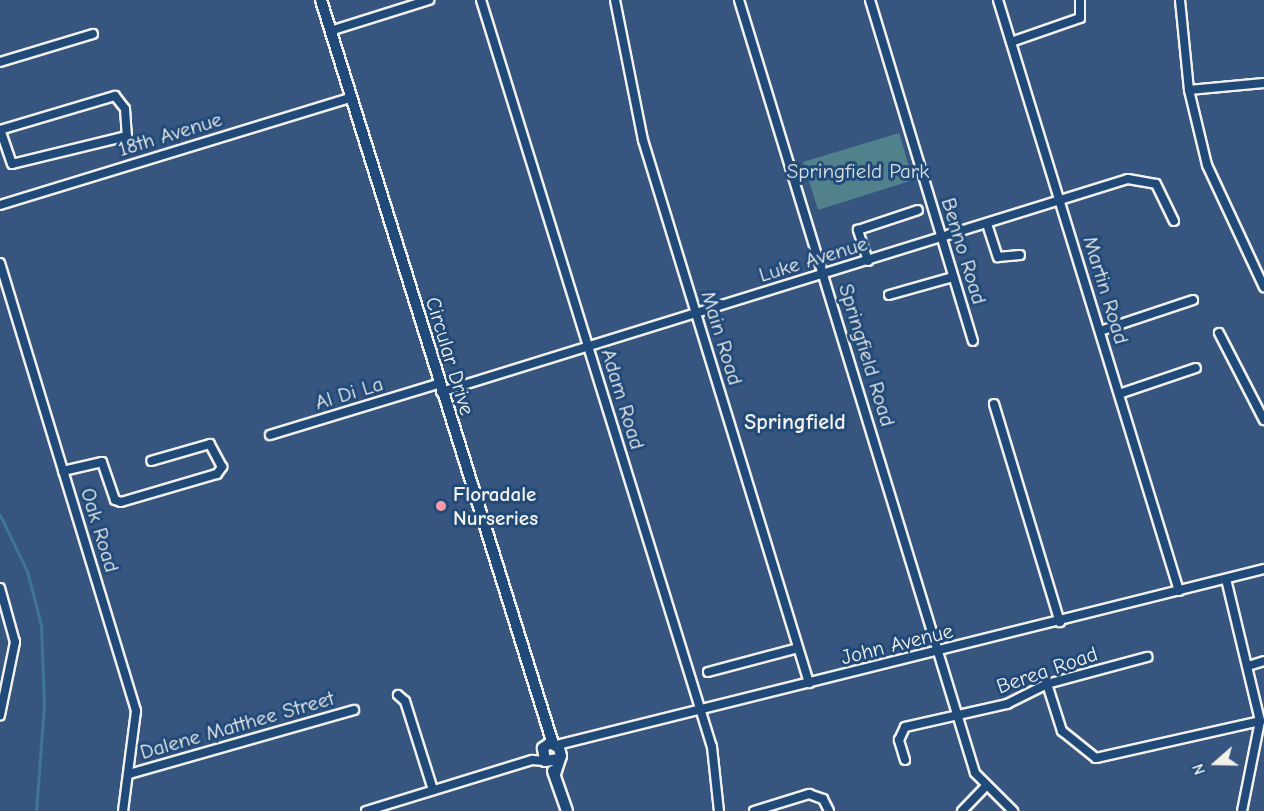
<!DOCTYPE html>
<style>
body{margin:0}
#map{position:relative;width:1264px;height:811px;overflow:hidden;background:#365680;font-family:"Comic Neue",sans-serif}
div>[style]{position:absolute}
.green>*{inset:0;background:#51828c}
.stream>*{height:3px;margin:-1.5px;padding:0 1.5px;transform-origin:1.5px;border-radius:1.5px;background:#3e7697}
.roads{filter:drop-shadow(2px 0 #f4f1e8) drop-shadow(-2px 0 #f4f1e8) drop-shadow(0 2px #f4f1e8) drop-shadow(0 -2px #f4f1e8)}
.street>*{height:8px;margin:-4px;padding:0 4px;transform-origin:4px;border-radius:4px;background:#1f4a7a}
.secondary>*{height:10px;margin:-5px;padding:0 5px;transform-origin:5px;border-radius:5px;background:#1f4a7a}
.dots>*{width:16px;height:16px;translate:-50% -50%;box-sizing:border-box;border:3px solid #1f4a7a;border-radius:50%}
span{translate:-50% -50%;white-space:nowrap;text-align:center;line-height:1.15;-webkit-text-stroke:6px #1f4a7a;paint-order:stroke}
.street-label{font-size:21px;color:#f4f1e8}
.park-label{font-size:21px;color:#dce0da}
.poi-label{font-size:21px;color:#f4f1e8;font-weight:700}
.left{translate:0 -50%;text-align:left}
.neighbourhood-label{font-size:22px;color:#f4f1e8;font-weight:700}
.north{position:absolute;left:1186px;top:733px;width:60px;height:60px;-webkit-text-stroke:4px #1f4a7a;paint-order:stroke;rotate:250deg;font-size:16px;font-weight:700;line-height:24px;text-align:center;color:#f4f1e8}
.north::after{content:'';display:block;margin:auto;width:21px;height:27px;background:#f4f1e8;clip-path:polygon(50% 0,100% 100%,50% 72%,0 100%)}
</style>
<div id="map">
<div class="green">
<div style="clip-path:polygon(899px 133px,913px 180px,818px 210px,803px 162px)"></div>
</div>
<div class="stream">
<div style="left:0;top:515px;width:62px;rotate:64.3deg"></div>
<div style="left:27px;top:571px;width:56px;rotate:75.5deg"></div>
<div style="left:41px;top:625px;width:80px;rotate:87.9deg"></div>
<div style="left:44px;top:705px;width:106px;rotate:94.3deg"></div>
</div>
<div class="roads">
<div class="street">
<div style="left:481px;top:0;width:782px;rotate:72.82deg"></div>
<div style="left:712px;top:747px;width:64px;rotate:83.8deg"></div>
<div style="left:615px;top:0;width:143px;rotate:78.7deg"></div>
<div style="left:643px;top:140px;width:568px;rotate:73deg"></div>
<div style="left:739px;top:0;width:808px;rotate:73.02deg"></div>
<div style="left:975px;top:773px;width:54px;rotate:45deg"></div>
<div style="left:870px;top:0;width:356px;rotate:73.2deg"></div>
<div style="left:998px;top:0;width:618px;rotate:72.97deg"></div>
<div style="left:1180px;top:0;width:90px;rotate:84.3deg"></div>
<div style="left:1189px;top:90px;width:77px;rotate:76.5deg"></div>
<div style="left:1207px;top:165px;width:135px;rotate:65deg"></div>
<div style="left:330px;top:31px;width:104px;rotate:-17.4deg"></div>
<div style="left:1011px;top:42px;width:73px;rotate:-19.2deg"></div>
<div style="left:1080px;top:18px;width:18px;rotate:-90deg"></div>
<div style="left:0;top:62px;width:97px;rotate:-16.8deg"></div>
<div style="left:1189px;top:90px;width:75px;rotate:-5.3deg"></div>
<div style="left:115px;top:96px;width:16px;rotate:52deg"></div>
<div style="left:125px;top:109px;width:27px;rotate:86deg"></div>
<div style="left:127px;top:136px;width:118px;rotate:166.3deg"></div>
<div style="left:12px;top:164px;width:36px;rotate:-109deg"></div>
<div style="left:0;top:130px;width:120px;rotate:-16.5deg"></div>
<div style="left:0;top:205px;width:367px;rotate:-17deg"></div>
<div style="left:987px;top:224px;width:35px;rotate:72deg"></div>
<div style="left:998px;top:257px;width:22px;rotate:-5deg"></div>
<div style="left:868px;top:261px;width:33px;rotate:-108deg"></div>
<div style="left:858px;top:230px;width:63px;rotate:-18.4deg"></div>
<div style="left:0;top:263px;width:468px;rotate:73.1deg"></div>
<div style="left:136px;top:711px;width:101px;rotate:97.4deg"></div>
<div style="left:889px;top:295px;width:66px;rotate:-15.7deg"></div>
<div style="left:1100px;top:331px;width:98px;rotate:-18.4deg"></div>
<div style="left:1219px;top:333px;width:98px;rotate:62.7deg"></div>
<div style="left:441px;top:392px;width:719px;rotate:-17.23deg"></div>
<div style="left:1128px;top:179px;width:28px;rotate:10deg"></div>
<div style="left:1156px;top:184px;width:41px;rotate:64.1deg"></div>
<div style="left:1119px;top:394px;width:81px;rotate:-18.7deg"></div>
<div style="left:994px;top:404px;width:228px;rotate:73.2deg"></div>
<div style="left:270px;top:435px;width:176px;rotate:-16.9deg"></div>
<div style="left:63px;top:471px;width:40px;rotate:-13deg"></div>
<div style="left:102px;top:462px;width:40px;rotate:71.1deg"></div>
<div style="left:115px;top:500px;width:6px;rotate:18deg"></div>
<div style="left:121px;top:502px;width:100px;rotate:-16.3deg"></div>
<div style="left:217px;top:474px;width:9px;rotate:-54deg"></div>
<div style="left:222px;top:467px;width:26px;rotate:-118deg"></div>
<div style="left:210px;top:444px;width:61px;rotate:163.9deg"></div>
<div style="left:1226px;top:579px;width:146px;rotate:76.5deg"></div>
<div style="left:1260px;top:721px;width:92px;rotate:101.3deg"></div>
<div style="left:0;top:588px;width:56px;rotate:74.5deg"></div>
<div style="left:15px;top:642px;width:75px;rotate:101.6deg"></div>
<div style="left:1248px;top:666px;width:17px;rotate:-17deg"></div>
<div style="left:708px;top:672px;width:93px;rotate:-14.9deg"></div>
<div style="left:1047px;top:684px;width:49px;rotate:72.3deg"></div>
<div style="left:1062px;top:731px;width:43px;rotate:38.5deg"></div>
<div style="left:1096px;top:758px;width:168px;rotate:-12.7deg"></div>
<div style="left:398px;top:695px;width:9px;rotate:41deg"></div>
<div style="left:405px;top:701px;width:93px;rotate:72.5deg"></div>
<div style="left:557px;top:745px;width:729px;rotate:-13.98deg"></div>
<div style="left:905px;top:760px;width:21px;rotate:-107deg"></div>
<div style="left:899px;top:740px;width:14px;rotate:-65deg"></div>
<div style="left:905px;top:727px;width:105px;rotate:-12.7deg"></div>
<div style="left:1007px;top:704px;width:45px;rotate:-26.6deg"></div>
<div style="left:1047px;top:684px;width:104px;rotate:-15.1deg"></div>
<div style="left:129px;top:774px;width:234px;rotate:-15.9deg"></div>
<div style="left:366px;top:811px;width:174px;rotate:-17.1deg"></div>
<div style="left:532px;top:760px;width:13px;rotate:4deg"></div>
<div style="left:754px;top:811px;width:58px;rotate:-17.2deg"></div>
<div style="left:809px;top:794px;width:15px;rotate:20deg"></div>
<div style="left:823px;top:799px;width:13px;rotate:63deg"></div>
<div style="left:962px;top:811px;width:33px;rotate:-46deg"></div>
</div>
<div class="secondary">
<div style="left:321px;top:0;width:779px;rotate:72.68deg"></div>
<div style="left:553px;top:771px;width:42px;rotate:70.7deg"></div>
<div style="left:555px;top:774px;width:19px;rotate:-72deg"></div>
<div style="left:561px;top:756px;width:8px;rotate:-104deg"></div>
<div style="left:559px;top:748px;width:10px;rotate:-151deg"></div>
<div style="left:550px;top:743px;width:9px;rotate:144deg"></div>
<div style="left:543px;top:748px;width:13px;rotate:81deg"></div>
<div style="left:545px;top:761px;width:14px;rotate:-8deg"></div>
</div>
</div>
<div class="dots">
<div style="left:441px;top:506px;background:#ff9aa2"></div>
</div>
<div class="street-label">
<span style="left:170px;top:134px;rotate:-17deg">18th Avenue</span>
<span style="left:964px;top:251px;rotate:73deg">Benno Road</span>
<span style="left:813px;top:259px;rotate:-17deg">Luke Avenue</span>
<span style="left:1106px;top:290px;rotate:73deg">Martin Road</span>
<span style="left:722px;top:338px;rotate:73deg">Main Road</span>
<span style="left:867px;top:355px;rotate:73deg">Springfield Road</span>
<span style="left:450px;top:356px;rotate:73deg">Circular Drive</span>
<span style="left:349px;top:393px;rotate:-17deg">Al Di La</span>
<span style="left:623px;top:399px;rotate:73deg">Adam Road</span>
<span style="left:100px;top:530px;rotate:73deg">Oak Road</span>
<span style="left:897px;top:644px;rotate:-14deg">John Avenue</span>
<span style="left:1047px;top:670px;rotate:-19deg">Berea Road</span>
<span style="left:237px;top:725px;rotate:-16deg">Dalene Matthee Street</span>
</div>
<div class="park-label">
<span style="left:858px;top:171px">Springfield Park</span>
</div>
<div class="poi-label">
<span class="left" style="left:453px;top:506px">Floradale<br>Nurseries</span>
</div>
<div class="neighbourhood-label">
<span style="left:795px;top:423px">Springfield</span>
</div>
<div class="north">N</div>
</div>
